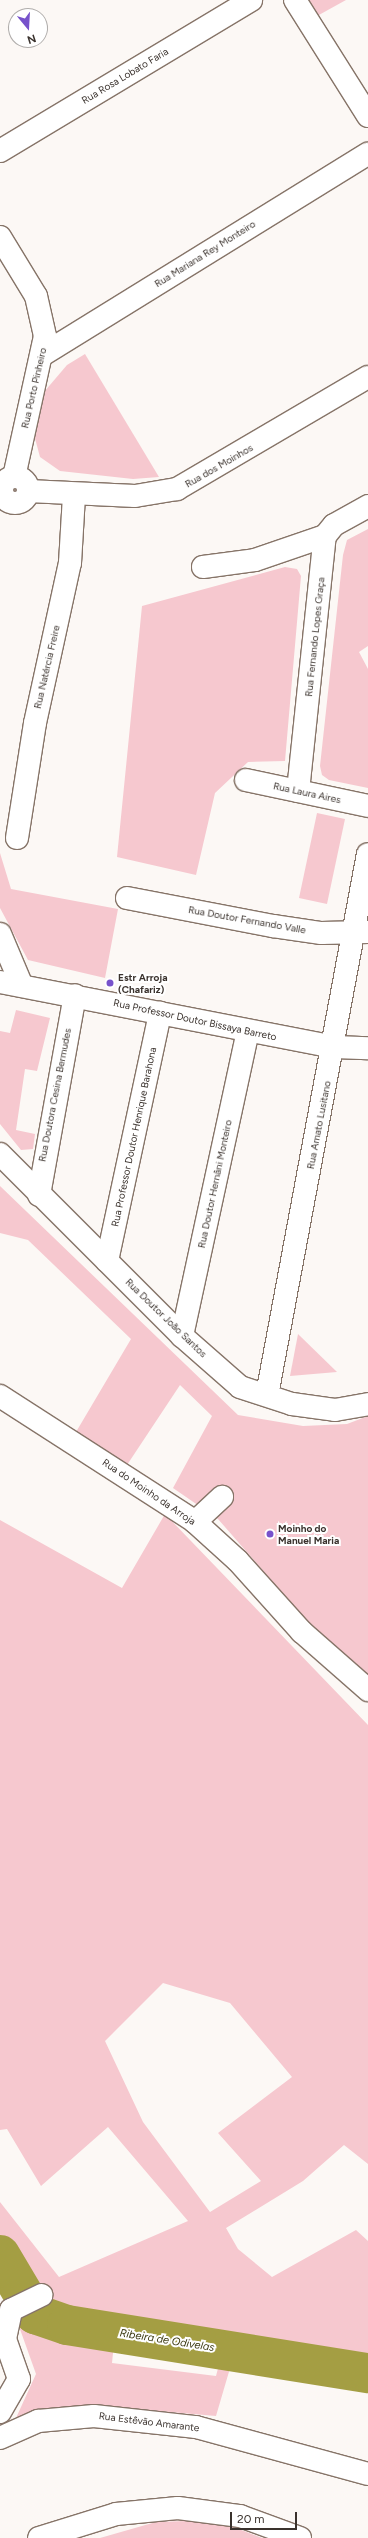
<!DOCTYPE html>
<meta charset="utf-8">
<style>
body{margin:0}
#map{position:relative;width:368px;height:2538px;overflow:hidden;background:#fcf8f5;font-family:Figtree,sans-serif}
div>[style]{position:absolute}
.green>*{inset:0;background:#f6c8cf}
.river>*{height:40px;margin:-20px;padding:0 20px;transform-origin:20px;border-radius:20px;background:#a49e43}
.roads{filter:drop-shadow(1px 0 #867468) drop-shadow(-1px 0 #867468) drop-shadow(0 1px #867468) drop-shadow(0 -1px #867468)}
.minor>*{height:22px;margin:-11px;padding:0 11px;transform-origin:11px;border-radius:11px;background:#fff}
.minor>.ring{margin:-11px;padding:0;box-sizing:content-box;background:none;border:22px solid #fff;border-radius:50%}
.major>*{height:22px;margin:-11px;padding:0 11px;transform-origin:11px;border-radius:11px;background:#fff}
.dots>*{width:11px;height:11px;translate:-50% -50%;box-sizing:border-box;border:2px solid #fff;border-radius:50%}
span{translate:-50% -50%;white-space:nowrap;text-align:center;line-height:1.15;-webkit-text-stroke:4px #fff;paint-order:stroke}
.street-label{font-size:10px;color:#3a322d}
.poi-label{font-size:10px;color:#3a322d;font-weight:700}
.left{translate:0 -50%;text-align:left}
.water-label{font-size:11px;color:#3c3a13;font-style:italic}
.north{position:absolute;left:8px;top:8px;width:40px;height:40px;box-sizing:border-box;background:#fff;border:1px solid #b0adab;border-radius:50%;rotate:162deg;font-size:11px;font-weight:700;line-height:16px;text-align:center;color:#3a322d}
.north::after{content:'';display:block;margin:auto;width:14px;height:18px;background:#7752cb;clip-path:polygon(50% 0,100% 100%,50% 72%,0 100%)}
.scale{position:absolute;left:230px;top:2512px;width:67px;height:18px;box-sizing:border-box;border:2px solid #3a322d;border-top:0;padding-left:5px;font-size:12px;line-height:14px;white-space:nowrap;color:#3a322d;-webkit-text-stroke:3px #fff;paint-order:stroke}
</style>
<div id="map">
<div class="green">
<div style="clip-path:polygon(295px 0,346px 0,308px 21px)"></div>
<div style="clip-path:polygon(85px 354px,159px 477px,133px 479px,60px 471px,40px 457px,33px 431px,44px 392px,67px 365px)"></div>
<div style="clip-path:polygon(368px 529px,368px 646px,359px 652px,368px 669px,368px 788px,329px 780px,322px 775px,320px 766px,343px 555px,347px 540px)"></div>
<div style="clip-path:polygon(285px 567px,297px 569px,301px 576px,285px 761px,248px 762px,215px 793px,196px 875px,117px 857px,142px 606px)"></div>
<div style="clip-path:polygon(317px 813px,345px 819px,327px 904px,299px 898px)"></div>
<div style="clip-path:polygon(0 853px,11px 889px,118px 909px,105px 978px,28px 960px,0 908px)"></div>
<div style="clip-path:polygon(16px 1010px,50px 1018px,37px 1071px,25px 1069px,16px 1130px,35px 1134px,33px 1149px,21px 1150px,0 1124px,0 1031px,10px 1033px)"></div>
<div style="clip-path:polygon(0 1186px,238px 1415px,303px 1426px,347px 1424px,368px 1416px,368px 1684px,323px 1639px,218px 1519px,173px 1488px,212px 1416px,180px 1385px,127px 1465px,76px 1432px,131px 1339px,28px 1240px,0 1233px)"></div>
<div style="clip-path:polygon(298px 1334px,337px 1372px,290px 1376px)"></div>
<div style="clip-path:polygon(evenodd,165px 1514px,368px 1725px,368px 2164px,344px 2145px,303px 2181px,226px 2228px,238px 2249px,272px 2277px,356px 2230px,368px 2241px,368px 2383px,233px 2358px,216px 2416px,124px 2408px,67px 2407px,16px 2418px,36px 2374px,16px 2318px,0 2292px,0 2202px,59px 2277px,188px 2221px,108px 2127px,41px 2186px,7px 2129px,0 2130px,0 1520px,122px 1588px,165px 1514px,163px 1983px,230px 2003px,292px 2077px,218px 2133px,261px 2181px,210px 2212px,143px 2122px,105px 2041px,163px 1983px,165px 1514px,114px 2343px,221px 2357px,216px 2376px,112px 2363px,114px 2343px)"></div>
<div style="clip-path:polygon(216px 2520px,262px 2538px,100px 2538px,156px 2522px)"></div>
</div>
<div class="river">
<div style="left:0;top:2255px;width:69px;rotate:59.3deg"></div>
<div style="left:35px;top:2314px;width:34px;rotate:19deg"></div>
<div style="left:67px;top:2325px;width:305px;rotate:9.1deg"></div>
</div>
<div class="roads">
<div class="minor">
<div style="left:295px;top:0;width:137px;rotate:57.8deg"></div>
<div style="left:0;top:151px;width:293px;rotate:-31deg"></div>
<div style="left:0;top:237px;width:69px;rotate:58.6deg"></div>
<div style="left:36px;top:296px;width:41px;rotate:77.3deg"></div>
<div style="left:45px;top:336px;width:144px;rotate:102.4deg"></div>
<div style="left:42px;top:355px;width:383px;rotate:-31.7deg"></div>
<div class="ring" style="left:2px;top:477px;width:4px;height:4px"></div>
<div style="left:28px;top:491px;width:107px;rotate:2.7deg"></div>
<div style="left:135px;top:496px;width:43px;rotate:-9.5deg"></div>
<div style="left:177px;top:489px;width:221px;rotate:-30.4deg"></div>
<div style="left:203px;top:567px;width:52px;rotate:-7.7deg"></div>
<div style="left:255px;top:560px;width:74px;rotate:-18.9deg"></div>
<div style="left:246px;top:780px;width:125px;rotate:12deg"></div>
<div style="left:298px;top:791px;width:256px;rotate:-84deg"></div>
<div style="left:325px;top:536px;width:14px;rotate:-51deg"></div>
<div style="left:334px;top:525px;width:39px;rotate:-29deg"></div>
<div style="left:17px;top:838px;width:116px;rotate:-81.1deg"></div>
<div style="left:35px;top:723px;width:164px;rotate:-77.7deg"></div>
<div style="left:70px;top:563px;width:67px;rotate:-86.6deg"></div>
<div style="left:127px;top:898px;width:149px;rotate:10.9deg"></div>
<div style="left:273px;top:926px;width:49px;rotate:8.3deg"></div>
<div style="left:321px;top:933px;width:47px;rotate:-1.2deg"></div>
<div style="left:0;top:934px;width:56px;rotate:67.1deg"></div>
<div style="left:0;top:982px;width:340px;rotate:11deg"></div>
<div style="left:334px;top:1047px;width:34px;rotate:2deg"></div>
<div style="left:0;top:1154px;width:257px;rotate:45deg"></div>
<div style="left:182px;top:1336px;width:77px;rotate:41.3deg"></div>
<div style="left:240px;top:1387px;width:55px;rotate:18.1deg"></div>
<div style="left:292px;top:1404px;width:43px;rotate:7.9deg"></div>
<div style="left:335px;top:1410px;width:34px;rotate:-10deg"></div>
<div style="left:39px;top:1195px;width:203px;rotate:-79.8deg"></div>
<div style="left:107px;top:1261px;width:254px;rotate:-77.9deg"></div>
<div style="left:182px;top:1336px;width:312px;rotate:-77.8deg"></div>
<div style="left:267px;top:1395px;width:550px;rotate:-79.43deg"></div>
<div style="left:0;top:1396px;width:231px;rotate:32.8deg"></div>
<div style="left:194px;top:1521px;width:59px;rotate:42.3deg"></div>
<div style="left:238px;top:1561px;width:96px;rotate:48deg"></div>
<div style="left:302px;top:1632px;width:88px;rotate:41.3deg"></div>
<div style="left:195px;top:1522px;width:37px;rotate:-43deg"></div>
<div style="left:0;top:2412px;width:38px;rotate:-60deg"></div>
<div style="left:19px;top:2379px;width:42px;rotate:-109.3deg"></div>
<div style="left:5px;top:2339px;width:30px;rotate:-78deg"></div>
<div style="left:11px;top:2310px;width:34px;rotate:-26deg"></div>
<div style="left:0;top:2438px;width:42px;rotate:-24.1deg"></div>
<div style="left:38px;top:2421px;width:56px;rotate:-5.1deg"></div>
<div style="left:94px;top:2416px;width:103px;rotate:6.2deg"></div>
<div style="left:196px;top:2427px;width:178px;rotate:15.3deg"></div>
</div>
<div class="major">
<div style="left:39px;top:2538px;width:81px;rotate:-17.3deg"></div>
<div style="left:116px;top:2514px;width:62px;rotate:-5.5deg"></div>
<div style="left:178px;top:2508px;width:63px;rotate:7.4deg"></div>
<div style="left:240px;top:2516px;width:64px;rotate:20.1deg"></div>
</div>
</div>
<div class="dots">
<div style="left:110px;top:983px;background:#7752cb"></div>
<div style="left:270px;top:1534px;background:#7752cb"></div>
</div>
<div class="street-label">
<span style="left:125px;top:76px;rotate:-31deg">Rua Rosa Lobato Faria</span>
<span style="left:205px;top:254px;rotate:-32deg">Rua Mariana Rey Monteiro</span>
<span style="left:34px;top:388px;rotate:-77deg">Rua Porto Pinheiro</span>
<span style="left:219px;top:466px;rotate:-30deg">Rua dos Moinhos</span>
<span style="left:315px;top:637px;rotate:-84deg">Rua Fernando Lopes Graça</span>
<span style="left:47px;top:667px;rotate:-77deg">Rua Natércia Freire</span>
<span style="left:307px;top:793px;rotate:12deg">Rua Laura Aires</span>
<span style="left:247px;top:920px;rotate:10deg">Rua Doutor Fernando Valle</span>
<span style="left:195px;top:1020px;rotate:12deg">Rua Professor Doutor Bissaya Barreto</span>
<span style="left:55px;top:1095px;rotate:-79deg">Rua Doutora Cesina Bermudes</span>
<span style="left:319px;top:1125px;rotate:-79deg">Rua Amato Lusitano</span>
<span style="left:134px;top:1137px;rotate:-78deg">Rua Professor Doutor Henrique Barahona</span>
<span style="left:215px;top:1184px;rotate:-78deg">Rua Doutor Hernâni Monteiro</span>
<span style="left:166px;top:1318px;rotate:44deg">Rua Doutor João Santos</span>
<span style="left:149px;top:1492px;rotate:34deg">Rua do Moinho da Arroja</span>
<span style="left:149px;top:2422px;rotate:7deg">Rua Estêvão Amarante</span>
</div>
<div class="poi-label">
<span class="left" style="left:118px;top:983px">Estr Arroja<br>(Chafariz)</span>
<span class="left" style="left:278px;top:1534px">Moinho do<br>Manuel Maria</span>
</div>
<div class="water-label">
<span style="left:167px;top:2341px;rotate:9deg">Ribeira de Odivelas</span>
</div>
<div class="north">N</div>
<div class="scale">20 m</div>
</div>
